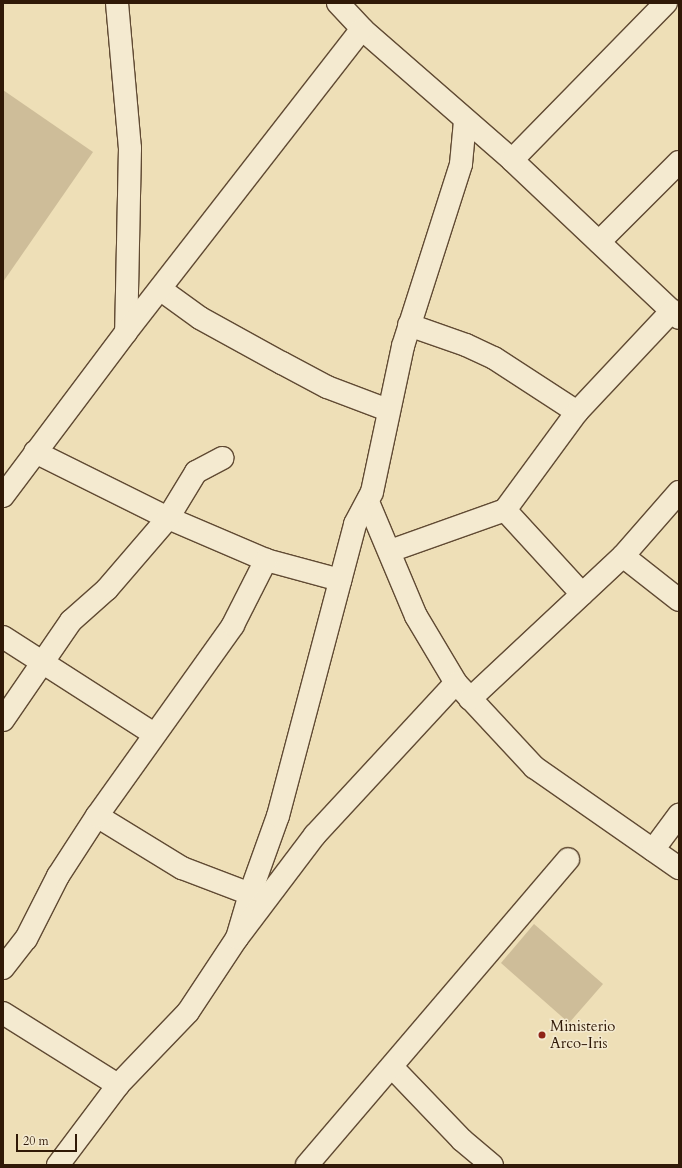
<!DOCTYPE html>
<style>
body{margin:0}
#map{position:relative;width:682px;height:1168px;overflow:hidden;background:#eedfb7;font-family:Cardo,serif}
div>[style]{position:absolute}
.green>*{inset:0;background:#cebd99}
.roads{filter:drop-shadow(1px 0 #604a33) drop-shadow(-1px 0 #604a33) drop-shadow(0 1px #604a33) drop-shadow(0 -1px #604a33)}
.minor>*{height:22px;margin:-11px;padding:0 11px;transform-origin:11px;border-radius:11px;background:#f4ead0}
.dots>*{width:11px;height:11px;translate:-50% -50%;box-sizing:border-box;border:2px solid #f4ead0;border-radius:50%}
span{translate:-50% -50%;white-space:nowrap;text-align:center;line-height:1.15;-webkit-text-stroke:3px #f4ead0;paint-order:stroke}
.poi-label{font-size:15px;color:#301907}
.left{translate:0 -50%;text-align:left}
.frame{position:absolute;inset:0;border:4px solid #301907;pointer-events:none}
.scale{position:absolute;left:16px;top:1134px;width:61px;height:18px;box-sizing:border-box;border:2px solid #301907;border-top:0;padding-left:5px;font-size:12px;line-height:14px;white-space:nowrap;color:#301907;-webkit-text-stroke:3px #f4ead0;paint-order:stroke}
</style>
<div id="map">
<div class="green">
<div style="clip-path:polygon(3px 90px,93px 152px,3px 282px)"></div>
<div style="clip-path:polygon(534px 924px,603px 984px,569px 1023px,501px 963px)"></div>
</div>
<div class="roads">
<div class="minor">
<div style="left:117px;top:3px;width:146px;rotate:84.9deg"></div>
<div style="left:130px;top:148px;width:184px;rotate:91.2deg"></div>
<div style="left:338px;top:3px;width:35px;rotate:47deg"></div>
<div style="left:362px;top:29px;width:199px;rotate:41.1deg"></div>
<div style="left:512px;top:160px;width:230px;rotate:43.4deg"></div>
<div style="left:512px;top:160px;width:220px;rotate:-45.6deg"></div>
<div style="left:599px;top:242px;width:113px;rotate:-45deg"></div>
<div style="left:160px;top:289px;width:49px;rotate:35.9deg"></div>
<div style="left:200px;top:318px;width:94px;rotate:28.8deg"></div>
<div style="left:282px;top:363px;width:51px;rotate:28.1deg"></div>
<div style="left:327px;top:387px;width:65px;rotate:20.7deg"></div>
<div style="left:409px;top:325px;width:60px;rotate:19.3deg"></div>
<div style="left:466px;top:345px;width:31px;rotate:25deg"></div>
<div style="left:494px;top:358px;width:99px;rotate:33deg"></div>
<div style="left:35px;top:452px;width:148px;rotate:26.4deg"></div>
<div style="left:168px;top:518px;width:107px;rotate:23.2deg"></div>
<div style="left:266px;top:560px;width:77px;rotate:15.1deg"></div>
<div style="left:3px;top:496px;width:205px;rotate:-53.1deg"></div>
<div style="left:126px;top:332px;width:384px;rotate:-52.1deg"></div>
<div style="left:368px;top:502px;width:124px;rotate:67.2deg"></div>
<div style="left:416px;top:616px;width:78px;rotate:59.2deg"></div>
<div style="left:456px;top:683px;width:115px;rotate:47.1deg"></div>
<div style="left:534px;top:767px;width:177px;rotate:34.9deg"></div>
<div style="left:505px;top:510px;width:122px;rotate:-53.7deg"></div>
<div style="left:577px;top:412px;width:139px;rotate:-46.8deg"></div>
<div style="left:390px;top:551px;width:122px;rotate:-19.6deg"></div>
<div style="left:505px;top:510px;width:114px;rotate:47.5deg"></div>
<div style="left:623px;top:556px;width:71px;rotate:38.2deg"></div>
<div style="left:3px;top:637px;width:179px;rotate:32.7deg"></div>
<div style="left:470px;top:699px;width:209px;rotate:-43.1deg"></div>
<div style="left:623px;top:556px;width:85px;rotate:-48.8deg"></div>
<div style="left:3px;top:720px;width:120px;rotate:-55.5deg"></div>
<div style="left:71px;top:621px;width:48px;rotate:-41.6deg"></div>
<div style="left:107px;top:589px;width:94px;rotate:-49.3deg"></div>
<div style="left:168px;top:518px;width:54px;rotate:-58.7deg"></div>
<div style="left:196px;top:472px;width:30px;rotate:-28deg"></div>
<div style="left:97px;top:816px;width:100px;rotate:31.5deg"></div>
<div style="left:182px;top:868px;width:73px;rotate:20.9deg"></div>
<div style="left:653px;top:850px;width:44px;rotate:-53.4deg"></div>
<div style="left:237px;top:938px;width:46px;rotate:-73.5deg"></div>
<div style="left:250px;top:894px;width:83px;rotate:-70.3deg"></div>
<div style="left:278px;top:816px;width:302px;rotate:-75.2deg"></div>
<div style="left:355px;top:524px;width:36px;rotate:-62deg"></div>
<div style="left:372px;top:492px;width:149px;rotate:-78deg"></div>
<div style="left:403px;top:346px;width:191px;rotate:-72.3deg"></div>
<div style="left:461px;top:164px;width:43px;rotate:-84.7deg"></div>
<div style="left:3px;top:968px;width:37px;rotate:-52deg"></div>
<div style="left:26px;top:939px;width:71px;rotate:-63.1deg"></div>
<div style="left:58px;top:876px;width:72px;rotate:-57deg"></div>
<div style="left:97px;top:816px;width:234px;rotate:-54.5deg"></div>
<div style="left:233px;top:625px;width:73px;rotate:-63.1deg"></div>
<div style="left:3px;top:1013px;width:136px;rotate:32.1deg"></div>
<div style="left:392px;top:1067px;width:101px;rotate:46.2deg"></div>
<div style="left:462px;top:1140px;width:39px;rotate:40deg"></div>
<div style="left:58px;top:1165px;width:100px;rotate:-53.1deg"></div>
<div style="left:118px;top:1085px;width:101px;rotate:-46.2deg"></div>
<div style="left:188px;top:1012px;width:89px;rotate:-56.5deg"></div>
<div style="left:237px;top:938px;width:129px;rotate:-52.9deg"></div>
<div style="left:315px;top:835px;width:207px;rotate:-47.2deg"></div>
<div style="left:307px;top:1165px;width:402px;rotate:-49.5deg"></div>
</div>
</div>
<div class="dots">
<div style="left:542px;top:1035px;background:#8f2418"></div>
</div>
<div class="poi-label">
<span class="left" style="left:550px;top:1035px">Ministerio<br>Arco-Iris</span>
</div>
<div class="frame"></div>
<div class="scale">20 m</div>
</div>
